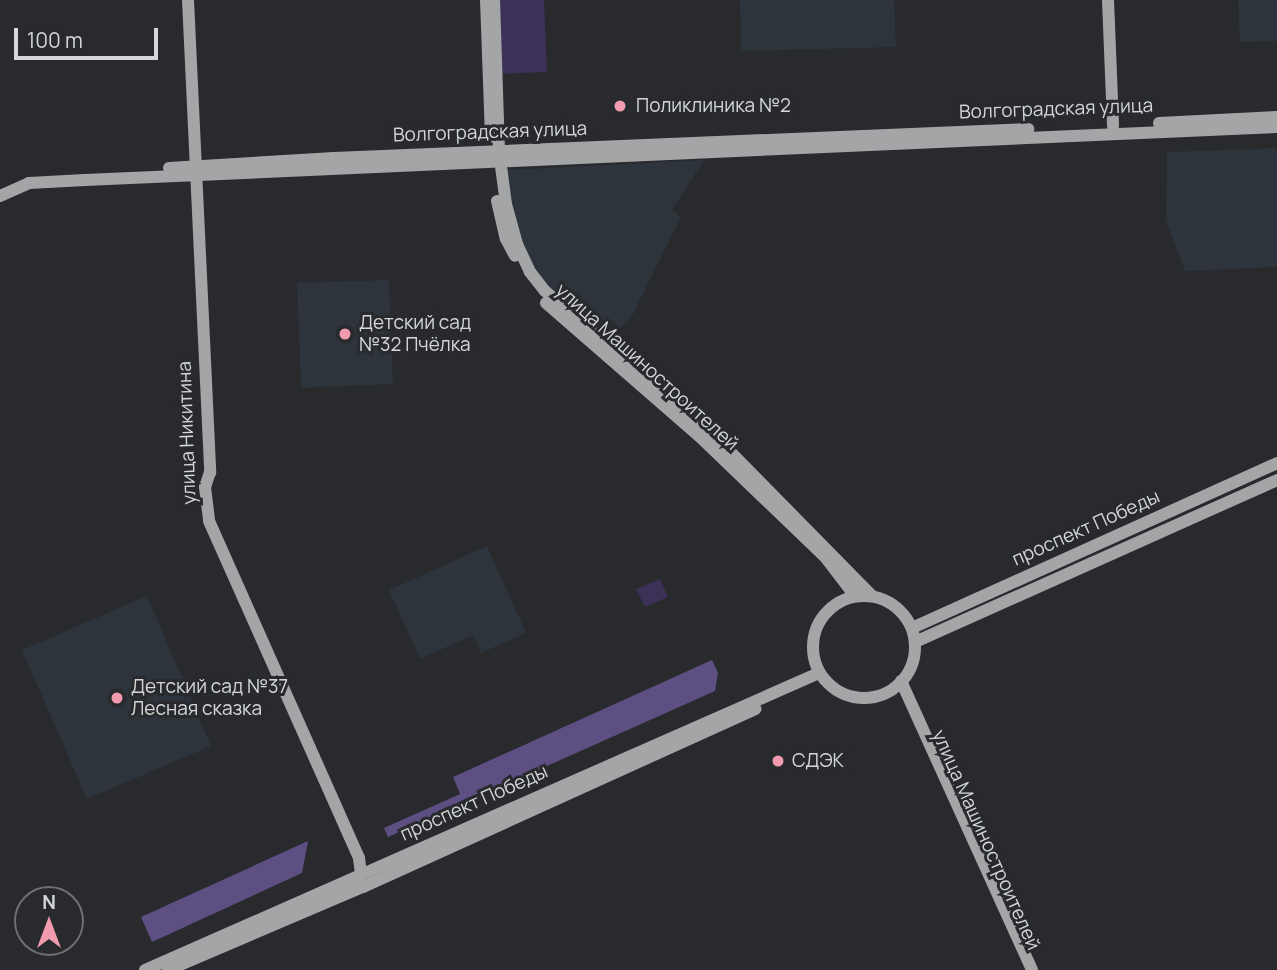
<!DOCTYPE html>
<meta charset="utf-8">
<style>
body{margin:0}
#map{position:relative;width:1277px;height:970px;overflow:hidden;background:#282a2d;font-family:Manrope,sans-serif}
div>[style]{position:absolute}
.built>*{inset:0;background:#2e343b}
.green>*{inset:0;background:#3d3157}
.forest>*{inset:0;background:#5e4f83}
.secondary>*{height:12px;margin:-6px;padding:0 6px;transform-origin:6px;border-radius:6px;background:#a3a5a6}
.secondary>.ring{margin:-6px;padding:0;box-sizing:content-box;background:none;border:12px solid #a3a5a6;border-radius:50%}
.dots>*{width:19px;height:19px;translate:-50% -50%;box-sizing:border-box;border:4px solid #282a2d;border-radius:50%}
span{translate:-50% -50%;white-space:nowrap;text-align:center;line-height:1.15;-webkit-text-stroke:6px #282a2d;paint-order:stroke}
.poi-label{font-size:19px;color:#d4d6d7}
.left{translate:0 -50%;text-align:left}
.street-label{font-size:19px;color:#d4d6d7}
.north{position:absolute;left:14px;top:886px;width:70px;height:70px;box-sizing:border-box;background:#282a2d;border:2px solid #6d6f71;border-radius:50%;rotate:0deg;font-size:19px;font-weight:700;line-height:28px;text-align:center;color:#d4d6d7}
.north::after{content:'';display:block;margin:auto;width:24px;height:32px;background:#f29aae;clip-path:polygon(50% 0,100% 100%,50% 72%,0 100%)}
.scale{position:absolute;left:14px;top:28px;width:144px;height:32px;box-sizing:border-box;border:4px solid #d4d6d7;border-top:0;padding-left:9px;font-size:21px;line-height:24px;white-space:nowrap;color:#d4d6d7;-webkit-text-stroke:5px #282a2d;paint-order:stroke}
</style>
<div id="map">
<div class="built">
<div style="clip-path:polygon(740px 0,894px 0,896px 47px,741px 51px)"></div>
<div style="clip-path:polygon(1238px 0,1277px 0,1277px 41px,1240px 42px)"></div>
<div style="clip-path:polygon(1277px 148px,1277px 267px,1185px 271px,1166px 220px,1167px 152px)"></div>
<div style="clip-path:polygon(704px 160px,672px 210px,681px 217px,631px 318px,620px 328px,613px 321px,604px 332px,563px 303px,534px 269px,518px 236px,506px 170px)"></div>
<div style="clip-path:polygon(389px 280px,393px 384px,301px 388px,297px 283px)"></div>
<div style="clip-path:polygon(487px 546px,526px 633px,481px 653px,473px 635px,420px 659px,389px 590px)"></div>
<div style="clip-path:polygon(147px 596px,211px 746px,87px 799px,22px 650px)"></div>
</div>
<div class="green">
<div style="clip-path:polygon(494px 0,544px 0,547px 72px,498px 74px)"></div>
<div style="clip-path:polygon(660px 579px,668px 597px,645px 607px,636px 589px)"></div>
</div>
<div class="forest">
<div style="clip-path:polygon(712px 660px,718px 673px,715px 691px,388px 837px,384px 828px,460px 794px,453px 777px)"></div>
<div style="clip-path:polygon(308px 841px,302px 873px,152px 942px,141px 917px)"></div>
</div>
<div class="secondary">
<div style="left:188px;top:0;width:473px;rotate:87.3deg"></div>
<div style="left:210px;top:472px;width:16px;rotate:108deg"></div>
<div style="left:205px;top:487px;width:34px;rotate:83deg"></div>
<div style="left:209px;top:521px;width:369px;rotate:66deg"></div>
<div style="left:359px;top:858px;width:17px;rotate:83deg"></div>
<div style="left:486px;top:0;width:137px;rotate:87.9deg"></div>
<div style="left:494px;top:0;width:151px;rotate:88.1deg"></div>
<div style="left:499px;top:151px;width:53px;rotate:82.5deg"></div>
<div style="left:506px;top:204px;width:41px;rotate:74.6deg"></div>
<div style="left:517px;top:244px;width:31px;rotate:65deg"></div>
<div style="left:530px;top:272px;width:24px;rotate:52deg"></div>
<div style="left:545px;top:291px;width:211px;rotate:40.2deg"></div>
<div style="left:706px;top:427px;width:237px;rotate:45.5deg"></div>
<div style="left:1108px;top:0;width:126px;rotate:87.7deg"></div>
<div style="left:1159px;top:123px;width:118px;rotate:-2.9deg"></div>
<div style="left:169px;top:168px;width:165px;rotate:-3.5deg"></div>
<div style="left:334px;top:158px;width:695px;rotate:-2.39deg"></div>
<div style="left:0;top:196px;width:32px;rotate:-24deg"></div>
<div style="left:29px;top:183px;width:56px;rotate:-3.1deg"></div>
<div style="left:85px;top:180px;width:1193px;rotate:-2.55deg"></div>
<div style="left:497px;top:201px;width:39px;rotate:77deg"></div>
<div style="left:506px;top:239px;width:19px;rotate:62deg"></div>
<div style="left:546px;top:303px;width:203px;rotate:41deg"></div>
<div style="left:699px;top:436px;width:176px;rotate:43.8deg"></div>
<div style="left:826px;top:558px;width:48px;rotate:52.7deg"></div>
<div class="ring" style="left:813px;top:596px;width:90px;height:90px"></div>
<div style="left:912px;top:628px;width:401px;rotate:-24.3deg"></div>
<div style="left:915px;top:642px;width:397px;rotate:-24.1deg"></div>
<div style="left:901px;top:681px;width:317px;rotate:65.6deg"></div>
<div style="left:145px;top:970px;width:737px;rotate:-23.78deg"></div>
<div style="left:168px;top:970px;width:212px;rotate:-23.1deg"></div>
<div style="left:363px;top:887px;width:431px;rotate:-24.4deg"></div>
</div>
<div class="dots">
<div style="left:620px;top:106px;background:#f29aae"></div>
<div style="left:345px;top:334px;background:#f29aae"></div>
<div style="left:117px;top:698px;background:#f29aae"></div>
<div style="left:778px;top:761px;background:#f29aae"></div>
</div>
<div class="poi-label">
<span class="left" style="left:636px;top:106px">Поликлиника №2</span>
<span class="left" style="left:359px;top:334px">Детский сад<br>№32 Пчёлка</span>
<span class="left" style="left:131px;top:698px">Детский сад №37<br>Лесная сказка</span>
<span class="left" style="left:792px;top:761px">СДЭК</span>
</div>
<div class="street-label">
<span style="left:1056px;top:109px;rotate:-2deg">Волгоградская улица</span>
<span style="left:490px;top:132px;rotate:-2deg">Волгоградская улица</span>
<span style="left:647px;top:367px;rotate:42deg">улица Машиностроителей</span>
<span style="left:187px;top:433px;rotate:-92deg">улица Никитина</span>
<span style="left:1086px;top:528px;rotate:-24deg">проспект Победы</span>
<span style="left:474px;top:803px;rotate:-24deg">проспект Победы</span>
<span style="left:986px;top:840px;rotate:66deg">улица Машиностроителей</span>
</div>
<div class="north">N</div>
<div class="scale">100 m</div>
</div>
